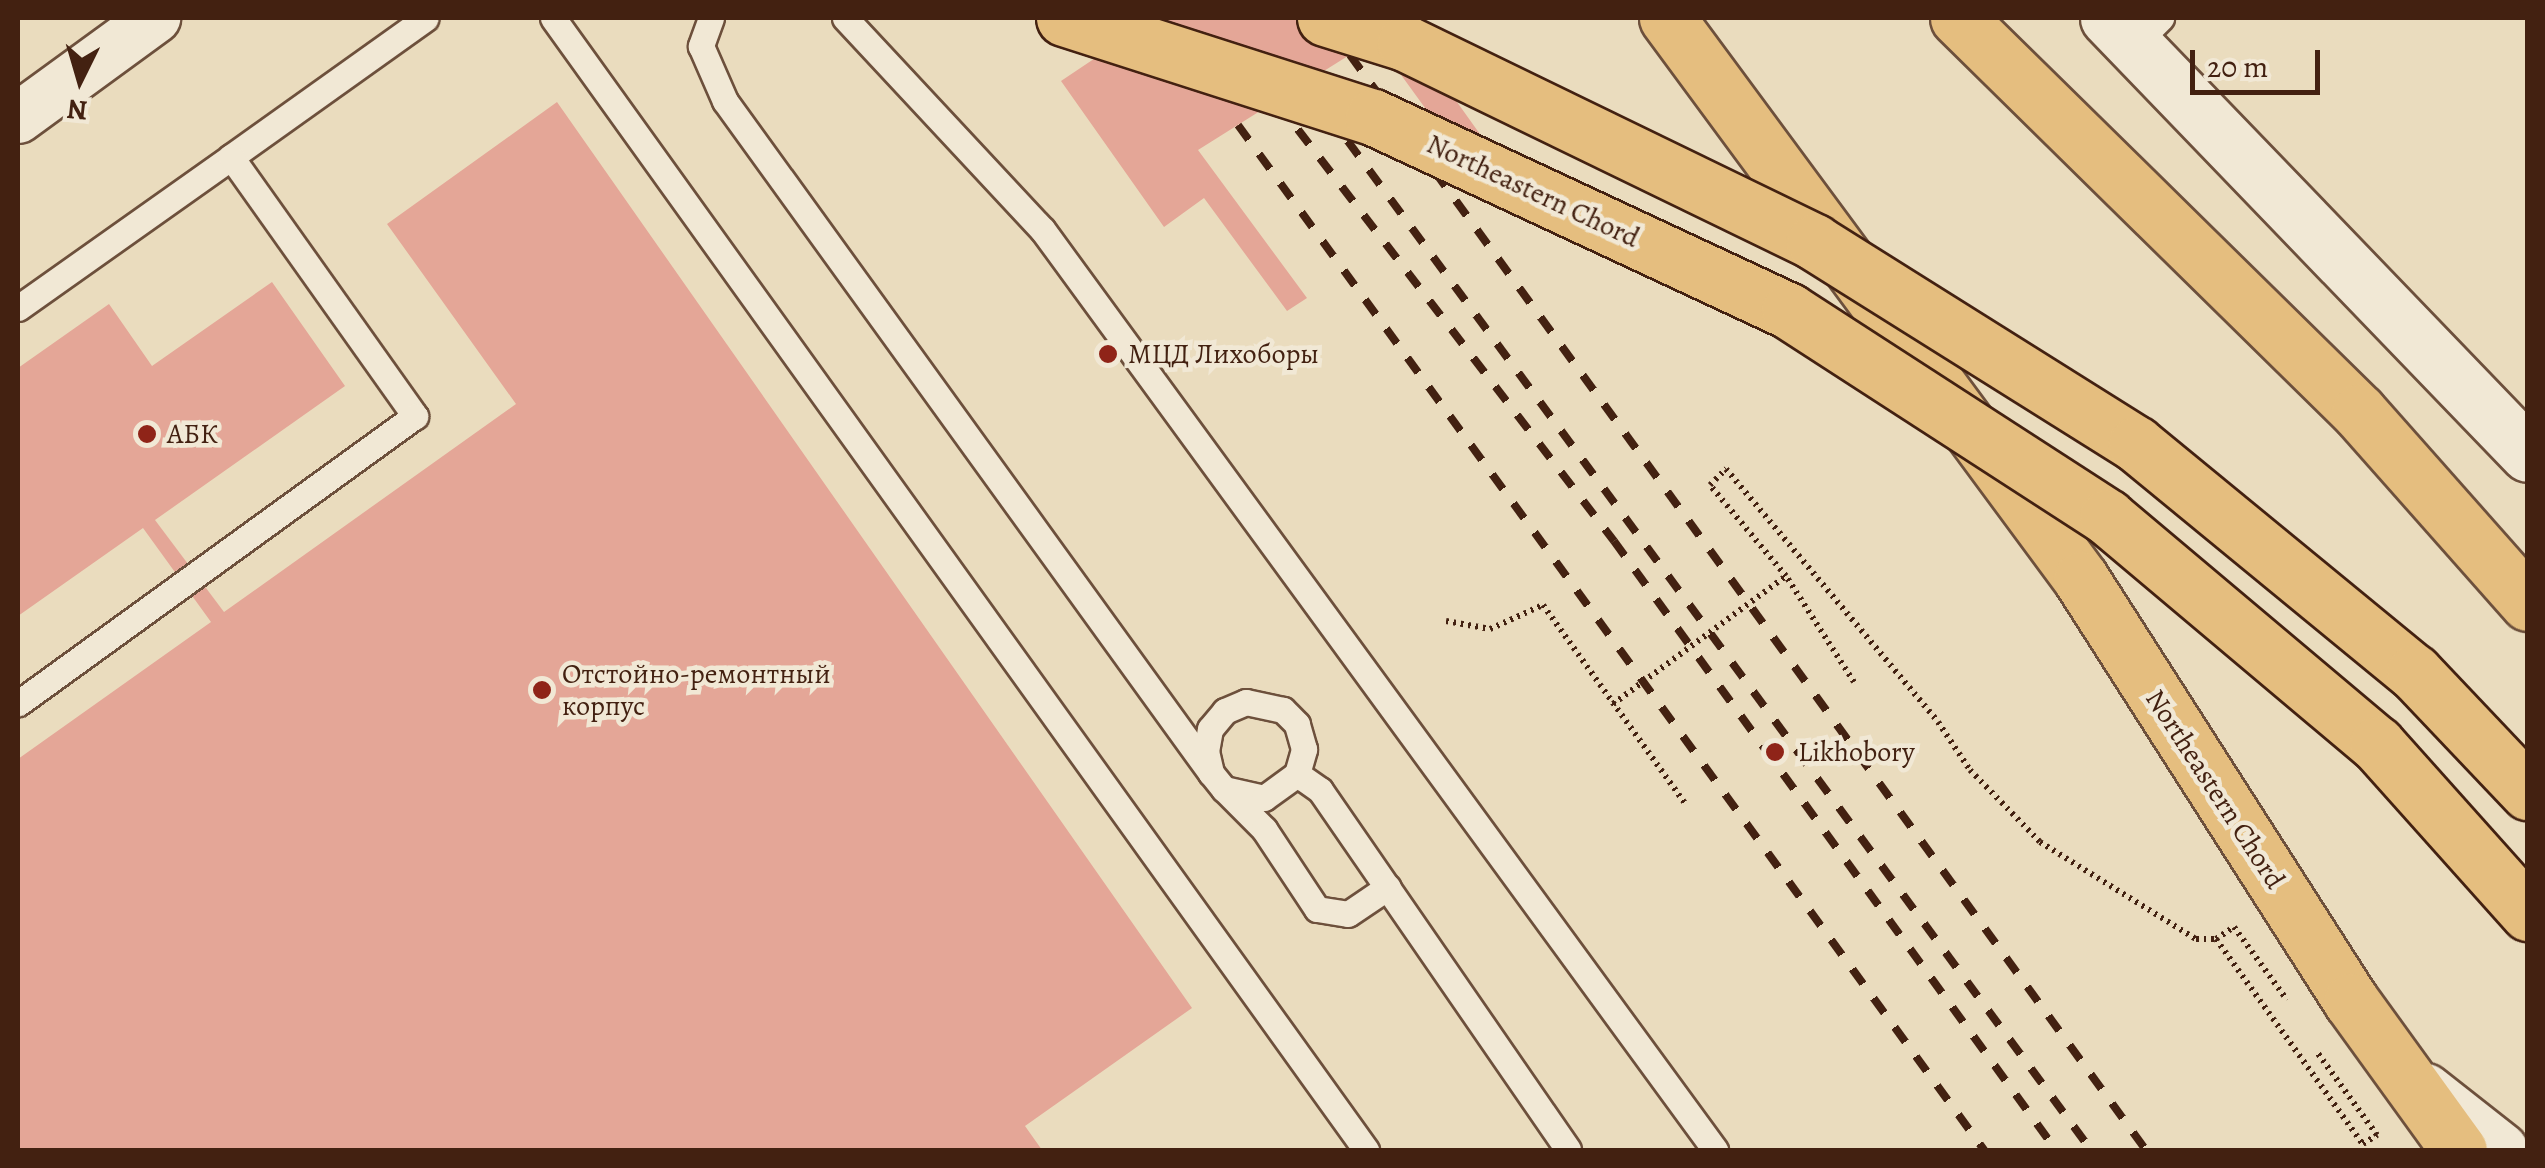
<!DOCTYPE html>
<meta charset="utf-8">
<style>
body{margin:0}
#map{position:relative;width:2545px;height:1168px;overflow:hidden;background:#eadcbe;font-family:Alegreya,serif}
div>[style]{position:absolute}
.building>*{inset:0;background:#e4a697}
.path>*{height:6px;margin-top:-3px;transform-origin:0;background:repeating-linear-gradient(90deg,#432111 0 2.5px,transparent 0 7.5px)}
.roads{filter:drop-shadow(2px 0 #6d503c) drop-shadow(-2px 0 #6d503c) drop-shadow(0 2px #6d503c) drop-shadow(0 -2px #6d503c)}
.lane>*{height:25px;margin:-12.5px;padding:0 12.5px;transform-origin:12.5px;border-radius:12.5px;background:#f1e8d5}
.street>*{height:50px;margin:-25px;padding:0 25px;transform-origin:25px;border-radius:25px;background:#f1e8d5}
.secondary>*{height:55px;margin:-27.5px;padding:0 27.5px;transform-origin:27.5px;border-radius:27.5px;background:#f1e8d5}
.primary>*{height:55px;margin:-27.5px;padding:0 27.5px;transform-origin:27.5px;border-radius:27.5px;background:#e5be7f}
.rail>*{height:8px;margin-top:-4px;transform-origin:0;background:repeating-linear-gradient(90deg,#432111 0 18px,transparent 0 36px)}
.path-bridge>*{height:6px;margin-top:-3px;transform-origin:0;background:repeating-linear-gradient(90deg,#432111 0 2.5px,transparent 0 7.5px)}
.bridges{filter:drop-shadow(2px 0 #432111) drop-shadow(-2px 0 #432111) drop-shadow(0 2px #432111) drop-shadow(0 -2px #432111)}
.primary-bridge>*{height:55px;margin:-27.5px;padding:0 27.5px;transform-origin:27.5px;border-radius:27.5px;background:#e5be7f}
.dots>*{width:28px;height:28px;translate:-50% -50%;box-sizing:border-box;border:5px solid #f1e8d5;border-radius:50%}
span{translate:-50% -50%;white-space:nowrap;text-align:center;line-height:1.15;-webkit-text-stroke:9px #f1e8d5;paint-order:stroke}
.street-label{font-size:28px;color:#432111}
.poi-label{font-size:28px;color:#432111}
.left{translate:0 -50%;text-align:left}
.frame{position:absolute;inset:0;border:20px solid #432111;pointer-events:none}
.north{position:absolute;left:30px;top:30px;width:100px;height:100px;-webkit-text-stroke:8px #f1e8d5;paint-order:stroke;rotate:185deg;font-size:28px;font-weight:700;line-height:40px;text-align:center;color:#432111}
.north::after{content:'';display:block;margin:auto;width:35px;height:45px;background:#432111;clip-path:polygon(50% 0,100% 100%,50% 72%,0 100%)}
.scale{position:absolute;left:2190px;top:50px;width:130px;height:45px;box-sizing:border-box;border:5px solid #432111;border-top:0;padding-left:12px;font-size:30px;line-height:35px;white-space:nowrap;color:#432111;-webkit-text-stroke:8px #f1e8d5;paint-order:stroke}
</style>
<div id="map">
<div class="building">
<div style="clip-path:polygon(1155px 18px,1397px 18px,1487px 144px,1465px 163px,1375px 39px,1198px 150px,1307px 298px,1287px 311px,1204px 198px,1164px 227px,1061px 81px)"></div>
<div style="clip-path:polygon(557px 102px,1192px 1008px,1025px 1126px,1042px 1150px,18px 1150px,18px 759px,211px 622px,143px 528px,18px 616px,18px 368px,109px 304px,152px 366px,272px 282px,345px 386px,155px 520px,224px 612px,516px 404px,387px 224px)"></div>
</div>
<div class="path">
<div style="left:1446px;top:621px;width:45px;rotate:10.3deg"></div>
<div style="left:1490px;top:629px;width:58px;rotate:-24.4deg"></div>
<div style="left:1543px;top:605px;width:246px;rotate:54.4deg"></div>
<div style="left:1854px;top:682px;width:126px;rotate:-122.7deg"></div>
<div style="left:1786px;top:576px;width:119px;rotate:-129.9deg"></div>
<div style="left:1710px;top:485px;width:23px;rotate:-45deg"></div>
<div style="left:1726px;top:469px;width:330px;rotate:50deg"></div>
<div style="left:1938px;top:722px;width:58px;rotate:56.3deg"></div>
<div style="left:1970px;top:770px;width:100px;rotate:45.8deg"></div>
<div style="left:2040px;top:842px;width:184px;rotate:31.9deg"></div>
<div style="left:2196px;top:939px;width:20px"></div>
<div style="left:2216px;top:939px;width:22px;rotate:-34deg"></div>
<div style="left:2234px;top:927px;width:90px;rotate:54deg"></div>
<div style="left:2216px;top:939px;width:252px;rotate:54.4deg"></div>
<div style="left:2363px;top:1144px;width:17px;rotate:-33deg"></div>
<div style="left:2377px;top:1135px;width:102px;rotate:-125.9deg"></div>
</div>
<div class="roads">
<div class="lane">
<div style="left:553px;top:18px;width:1394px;rotate:54.31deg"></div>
<div style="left:711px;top:18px;width:30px;rotate:110deg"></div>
<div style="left:701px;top:46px;width:60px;rotate:66.4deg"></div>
<div style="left:725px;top:101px;width:829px;rotate:54.13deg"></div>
<div style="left:845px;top:18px;width:289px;rotate:47deg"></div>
<div style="left:1042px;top:229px;width:1141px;rotate:53.84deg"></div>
<div style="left:2135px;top:44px;width:37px;rotate:-45deg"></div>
<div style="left:231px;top:157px;width:239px;rotate:-35.5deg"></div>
<div style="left:18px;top:308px;width:261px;rotate:-35.3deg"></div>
<div style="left:231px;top:157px;width:318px;rotate:54.6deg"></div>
<div style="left:415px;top:416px;width:490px;rotate:144.1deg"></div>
<div style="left:1297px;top:774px;width:28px;rotate:35deg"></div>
<div style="left:1320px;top:790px;width:437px;rotate:55.4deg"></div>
<div style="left:1224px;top:789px;width:41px;rotate:12.7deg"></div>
<div style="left:1264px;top:798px;width:41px;rotate:-36deg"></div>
<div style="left:1297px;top:774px;width:26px;rotate:-74deg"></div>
<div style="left:1304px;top:749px;width:26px;rotate:-106deg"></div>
<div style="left:1297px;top:724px;width:20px;rotate:-135deg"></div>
<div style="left:1283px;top:710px;width:38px;rotate:-168deg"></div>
<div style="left:1246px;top:702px;width:23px;rotate:157deg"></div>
<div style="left:1225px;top:711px;width:23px;rotate:130deg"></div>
<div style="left:1210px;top:729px;width:22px;rotate:100deg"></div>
<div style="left:1206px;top:751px;width:23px;rotate:77deg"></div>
<div style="left:1211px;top:773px;width:21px;rotate:51deg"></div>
<div style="left:1224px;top:789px;width:57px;rotate:45deg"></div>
<div style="left:1264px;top:829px;width:96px;rotate:56.5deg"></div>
<div style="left:1317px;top:909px;width:31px;rotate:9deg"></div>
<div style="left:1348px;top:914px;width:48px;rotate:-34deg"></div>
</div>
<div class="street">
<div style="left:18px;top:118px;width:170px;rotate:-36.1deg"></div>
</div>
<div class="secondary">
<div style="left:2108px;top:18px;width:605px;rotate:46.07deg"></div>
<div style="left:2425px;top:1091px;width:95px;rotate:38.2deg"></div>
</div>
<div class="primary">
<div style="left:1667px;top:18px;width:697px;rotate:53.57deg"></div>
<div style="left:2081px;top:579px;width:501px;rotate:57.39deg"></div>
<div style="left:2351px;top:1001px;width:184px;rotate:54.1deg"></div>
<div style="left:1958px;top:18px;width:562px;rotate:44.5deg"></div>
<div style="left:2359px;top:412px;width:255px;rotate:48.5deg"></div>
</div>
</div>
<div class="rail">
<div style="left:1350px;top:55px;width:1354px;rotate:53.99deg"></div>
<div style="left:1305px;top:83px;width:1325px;rotate:53.62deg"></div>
<div style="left:1276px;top:101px;width:555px;rotate:52.47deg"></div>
<div style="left:1614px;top:541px;width:752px;rotate:54.03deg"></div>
<div style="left:1238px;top:125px;width:1268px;rotate:53.95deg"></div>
</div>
<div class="path-bridge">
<div style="left:1613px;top:704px;width:215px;rotate:-36.5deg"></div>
</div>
<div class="bridges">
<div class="primary-bridge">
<div style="left:1064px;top:18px;width:324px;rotate:17.8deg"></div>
<div style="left:1373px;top:117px;width:459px;rotate:25deg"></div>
<div style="left:1789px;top:311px;width:379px;rotate:32.9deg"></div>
<div style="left:2107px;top:517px;width:353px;rotate:40.1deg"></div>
<div style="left:2377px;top:744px;width:227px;rotate:48.2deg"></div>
<div style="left:1325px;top:18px;width:84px;rotate:17.4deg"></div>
<div style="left:1405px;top:43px;width:455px;rotate:25.9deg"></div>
<div style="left:1814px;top:242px;width:380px;rotate:32.1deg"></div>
<div style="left:2136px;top:444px;width:360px;rotate:39.4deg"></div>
<div style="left:2414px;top:672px;width:166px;rotate:46.5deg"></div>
</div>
</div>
<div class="dots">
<div style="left:1108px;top:354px;background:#8f2418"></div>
<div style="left:147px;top:434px;background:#8f2418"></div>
<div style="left:542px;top:690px;background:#8f2418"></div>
<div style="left:1775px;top:752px;background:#8f2418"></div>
</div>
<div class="street-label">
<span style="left:1533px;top:191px;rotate:25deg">Northeastern Chord</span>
<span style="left:2215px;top:789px;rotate:57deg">Northeastern Chord</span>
</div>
<div class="poi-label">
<span class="left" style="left:1128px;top:354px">МЦД Лихоборы</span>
<span class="left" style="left:167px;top:434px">АБК</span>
<span class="left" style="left:562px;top:690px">Отстойно-ремонтный<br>корпус</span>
<span class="left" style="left:1798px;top:752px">Likhobory</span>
</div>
<div class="frame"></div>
<div class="north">N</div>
<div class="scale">20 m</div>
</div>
